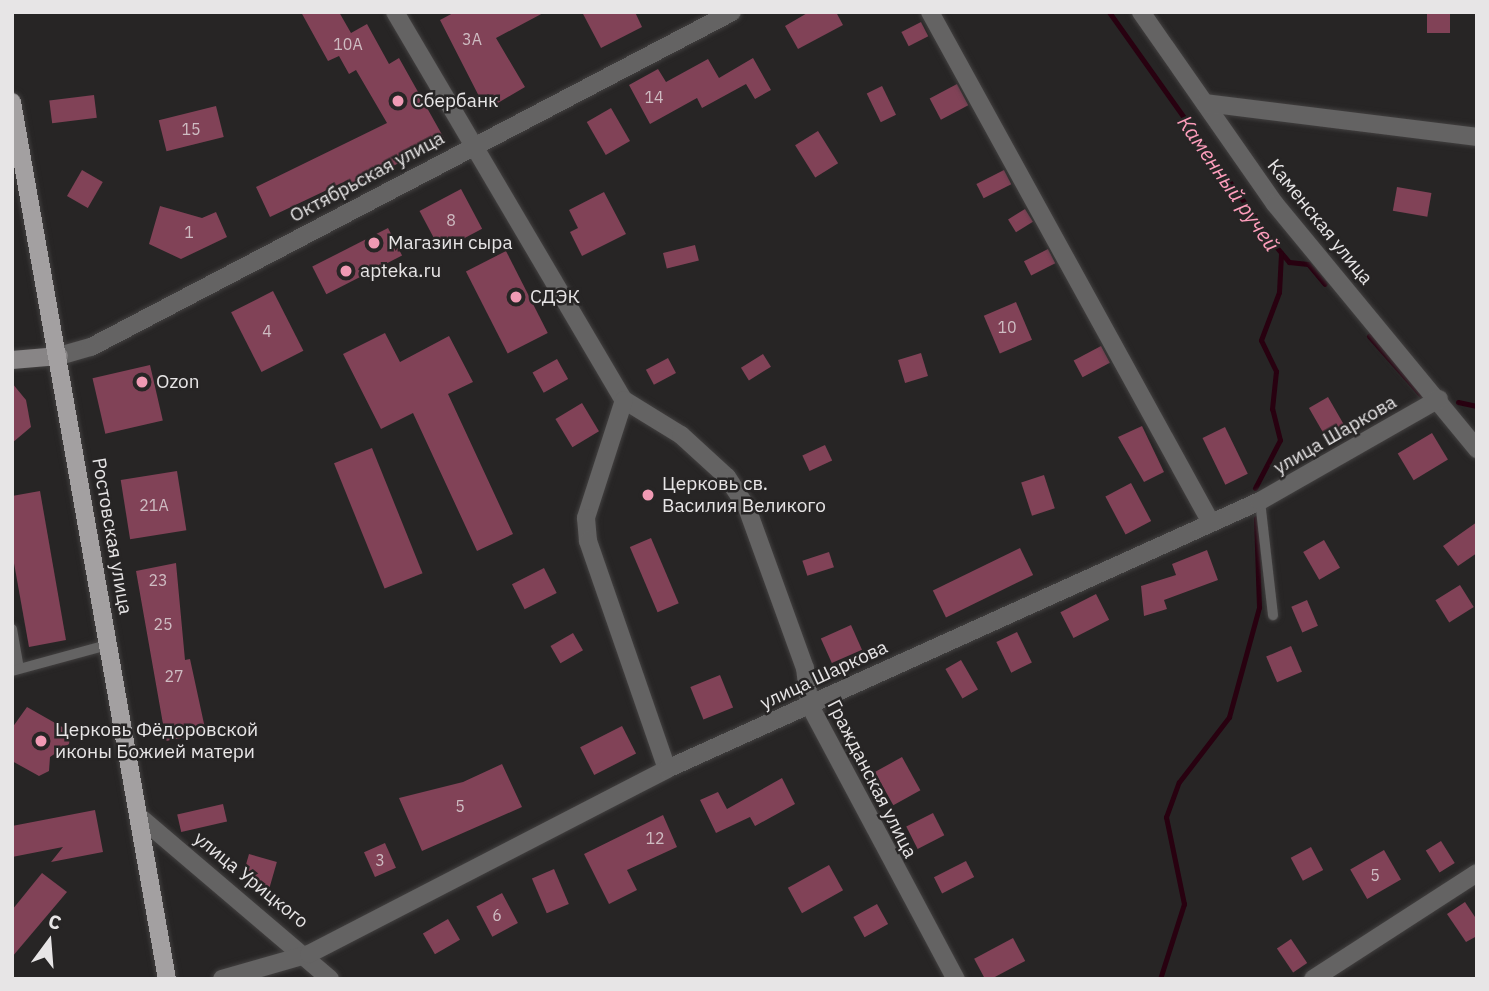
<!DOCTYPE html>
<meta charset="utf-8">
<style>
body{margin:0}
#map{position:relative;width:1489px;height:991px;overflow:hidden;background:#272525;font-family:"IBM Plex Sans",sans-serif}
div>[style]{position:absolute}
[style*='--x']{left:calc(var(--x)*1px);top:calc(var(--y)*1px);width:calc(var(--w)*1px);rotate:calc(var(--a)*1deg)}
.stream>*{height:5px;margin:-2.5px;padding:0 2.5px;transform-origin:2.5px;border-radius:2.5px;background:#280110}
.building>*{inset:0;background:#814257;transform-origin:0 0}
.roads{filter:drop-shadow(0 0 2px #424040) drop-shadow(0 0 2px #424040)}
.service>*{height:10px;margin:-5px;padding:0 5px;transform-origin:5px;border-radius:5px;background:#646363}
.minor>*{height:18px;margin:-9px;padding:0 9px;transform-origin:9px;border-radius:9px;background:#646363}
.secondary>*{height:18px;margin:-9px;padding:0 9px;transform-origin:9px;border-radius:9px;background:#888586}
.primary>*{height:18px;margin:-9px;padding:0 9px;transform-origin:9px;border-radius:9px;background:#a3a0a1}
.dots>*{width:19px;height:19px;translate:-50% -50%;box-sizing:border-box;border:4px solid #272525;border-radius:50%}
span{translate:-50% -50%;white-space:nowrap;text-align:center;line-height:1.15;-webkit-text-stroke:5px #272525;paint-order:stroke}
.number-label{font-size:16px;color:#cebcc2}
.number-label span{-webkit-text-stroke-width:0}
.poi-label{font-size:19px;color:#e7e5e6}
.left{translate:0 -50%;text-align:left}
.street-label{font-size:19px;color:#e7e5e6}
.water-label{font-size:21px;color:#fe9ebc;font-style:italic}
.frame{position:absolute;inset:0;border:14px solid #e7e5e6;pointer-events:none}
.north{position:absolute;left:14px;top:907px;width:70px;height:70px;-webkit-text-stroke:5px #272525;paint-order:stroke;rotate:16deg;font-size:19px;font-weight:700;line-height:28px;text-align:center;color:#e7e5e6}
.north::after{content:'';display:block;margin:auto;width:24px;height:32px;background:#e7e5e6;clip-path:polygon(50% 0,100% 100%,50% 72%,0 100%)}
</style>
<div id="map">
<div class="stream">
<div style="--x:1109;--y:12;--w:283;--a:54.6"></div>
<div style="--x:1273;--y:243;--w:25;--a:50"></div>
<div style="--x:1289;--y:262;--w:19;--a:6"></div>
<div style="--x:1308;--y:264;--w:26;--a:50"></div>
<div style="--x:1369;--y:336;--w:79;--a:48.6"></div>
<div style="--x:1458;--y:402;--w:19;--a:12"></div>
<div style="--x:1255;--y:488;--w:54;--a:-62.5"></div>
<div style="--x:1280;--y:440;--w:32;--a:-104"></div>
<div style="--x:1272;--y:409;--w:38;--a:-84"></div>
<div style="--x:1276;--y:371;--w:34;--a:-116"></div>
<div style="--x:1261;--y:340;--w:51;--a:-69.4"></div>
<div style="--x:1279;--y:292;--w:39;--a:-87"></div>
<div style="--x:1160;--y:979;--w:79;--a:-72.3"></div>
<div style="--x:1184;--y:904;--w:89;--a:-101.7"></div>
<div style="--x:1166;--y:817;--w:37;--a:-70"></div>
<div style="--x:1179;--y:782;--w:82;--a:-52.4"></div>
<div style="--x:1229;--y:717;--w:114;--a:-74.7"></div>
<div style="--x:1259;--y:607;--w:89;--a:-91.9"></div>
</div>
<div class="building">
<div style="clip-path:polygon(301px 12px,339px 12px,351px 33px,367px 24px,389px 64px,399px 58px,445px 140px,351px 187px,348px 180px,270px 217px,256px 187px,387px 123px,356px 70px,349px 74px,339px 56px,328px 61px)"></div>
<div style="clip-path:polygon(455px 12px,545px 12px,496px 38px,525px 87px,486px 110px,440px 20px)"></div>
<div style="clip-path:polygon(582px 12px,635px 12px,642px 27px,601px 48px)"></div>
<div style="clip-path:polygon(809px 12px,836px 12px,843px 25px,798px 49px,785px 26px)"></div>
<div style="left:1427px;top:12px;width:23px;height:21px"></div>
<div style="left:921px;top:22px;width:16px;height:22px;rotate:63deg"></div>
<div style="clip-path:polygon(753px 58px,771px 90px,755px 99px,746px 84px,702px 108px,697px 98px,650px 124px,629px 85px,658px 69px,666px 82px,708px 59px,719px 78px)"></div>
<div style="left:957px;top:84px;width:24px;height:31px;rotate:62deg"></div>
<div style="left:882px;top:86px;width:32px;height:17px;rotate:64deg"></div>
<div style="left:94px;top:95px;width:23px;height:45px;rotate:83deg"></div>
<div style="left:216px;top:106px;width:32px;height:59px;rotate:76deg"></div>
<div style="left:611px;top:108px;width:38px;height:28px;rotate:60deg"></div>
<div style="left:818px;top:131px;width:38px;height:27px;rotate:58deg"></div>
<div style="left:82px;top:170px;width:24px;height:30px;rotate:30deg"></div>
<div style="left:1004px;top:170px;width:16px;height:31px;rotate:63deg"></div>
<div style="left:1397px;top:187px;width:35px;height:24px;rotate:10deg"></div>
<div style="left:461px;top:189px;width:45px;height:47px;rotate:62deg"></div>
<div style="clip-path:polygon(604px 192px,626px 234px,582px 256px,570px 232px,578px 228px,569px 210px)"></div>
<div style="clip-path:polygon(160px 206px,202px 218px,216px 212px,227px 237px,181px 259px,149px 244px)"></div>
<div style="left:1025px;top:209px;width:15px;height:20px;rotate:58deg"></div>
<div style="left:388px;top:228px;width:31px;height:85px;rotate:63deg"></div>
<div style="left:695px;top:245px;width:16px;height:33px;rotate:76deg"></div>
<div style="left:1048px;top:249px;width:16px;height:27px;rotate:63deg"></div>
<div style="left:506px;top:251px;width:92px;height:45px;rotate:63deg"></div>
<div style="left:273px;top:291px;width:67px;height:47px;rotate:63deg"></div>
<div style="left:1016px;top:302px;width:41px;height:35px;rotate:67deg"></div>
<div style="clip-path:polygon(385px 333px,400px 362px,449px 336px,473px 382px,448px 394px,513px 534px,477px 551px,413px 413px,381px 429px,343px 354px)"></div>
<div style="left:1101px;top:346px;width:19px;height:31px;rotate:62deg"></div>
<div style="left:921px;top:353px;width:24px;height:24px;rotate:73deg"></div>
<div style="left:763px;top:354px;width:15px;height:26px;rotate:58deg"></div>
<div style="left:668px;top:358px;width:17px;height:25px;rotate:62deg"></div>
<div style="left:557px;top:359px;width:23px;height:28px;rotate:61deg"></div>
<div style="left:150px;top:365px;width:57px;height:59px;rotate:77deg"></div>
<div style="clip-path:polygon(12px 383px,26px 400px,31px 427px,12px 443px)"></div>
<div style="left:1328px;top:397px;width:36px;height:22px;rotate:60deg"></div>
<div style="left:582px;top:403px;width:33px;height:31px;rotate:59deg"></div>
<div style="clip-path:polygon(1142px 426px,1164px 472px,1144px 482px,1118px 437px)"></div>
<div style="left:1225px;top:427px;width:52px;height:25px;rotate:64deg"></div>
<div style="left:1432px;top:433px;width:31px;height:40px;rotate:59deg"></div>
<div style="left:825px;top:445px;width:17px;height:25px;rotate:65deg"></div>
<div style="left:372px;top:448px;width:135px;height:41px;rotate:68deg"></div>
<div style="left:177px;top:471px;width:60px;height:57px;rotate:81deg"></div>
<div style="left:1044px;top:475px;width:35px;height:24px;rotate:72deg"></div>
<div style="left:1131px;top:483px;width:43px;height:29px;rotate:62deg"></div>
<div style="clip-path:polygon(40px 491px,66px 640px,29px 647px,12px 552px,12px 496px)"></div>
<div style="clip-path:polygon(1477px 522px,1477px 553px,1458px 566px,1443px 546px)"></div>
<div style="left:651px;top:538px;width:71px;height:23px;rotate:67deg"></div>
<div style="left:1324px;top:540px;width:32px;height:24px;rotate:60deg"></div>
<div style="left:1020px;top:548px;width:30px;height:97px;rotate:64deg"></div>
<div style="clip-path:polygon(1207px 550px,1218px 580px,1164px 600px,1167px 609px,1144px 616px,1141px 586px,1176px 575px,1172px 564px)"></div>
<div style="left:829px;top:552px;width:16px;height:28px;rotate:72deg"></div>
<div style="clip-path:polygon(176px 563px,185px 660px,190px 659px,206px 733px,166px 741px,136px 571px)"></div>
<div style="left:544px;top:568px;width:28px;height:36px;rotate:63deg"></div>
<div style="left:1460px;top:585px;width:26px;height:29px;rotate:58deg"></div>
<div style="left:1096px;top:594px;width:29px;height:40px;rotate:63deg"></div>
<div style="left:1307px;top:600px;width:28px;height:17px;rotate:67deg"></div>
<div style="left:851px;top:625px;width:27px;height:33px;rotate:66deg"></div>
<div style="left:1017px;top:632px;width:34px;height:23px;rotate:64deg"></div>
<div style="left:573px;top:633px;width:20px;height:26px;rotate:60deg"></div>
<div style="left:1291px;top:646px;width:28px;height:27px;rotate:67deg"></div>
<div style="left:961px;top:660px;width:34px;height:18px;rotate:60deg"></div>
<div style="left:720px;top:675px;width:35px;height:32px;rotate:68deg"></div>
<div style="clip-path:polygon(27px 707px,71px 732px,69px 744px,50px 757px,49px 771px,39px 776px,12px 761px,12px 728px)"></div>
<div style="left:622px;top:726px;width:31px;height:47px;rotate:63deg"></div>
<div style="left:902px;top:757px;width:38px;height:31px;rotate:61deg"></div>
<div style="clip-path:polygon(502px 764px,522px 807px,422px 851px,399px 798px,463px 782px)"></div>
<div style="clip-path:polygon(782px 778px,795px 804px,755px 826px,750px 817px,716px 833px,700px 800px,718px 792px,727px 809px)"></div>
<div style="left:223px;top:804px;width:18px;height:47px;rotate:77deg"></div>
<div style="clip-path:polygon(95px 810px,103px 852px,51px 862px,63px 847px,12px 857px,12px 826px)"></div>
<div style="left:933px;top:813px;width:25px;height:30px;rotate:63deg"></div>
<div style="clip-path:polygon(663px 815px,677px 847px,627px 870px,637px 890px,609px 904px,584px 854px)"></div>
<div style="left:1441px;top:841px;width:26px;height:18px;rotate:58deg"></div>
<div style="left:385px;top:843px;width:27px;height:23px;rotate:66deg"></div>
<div style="left:1311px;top:847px;width:26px;height:23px;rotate:62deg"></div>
<div style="left:1384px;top:850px;width:34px;height:39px;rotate:60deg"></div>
<div style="left:249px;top:854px;width:29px;height:26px;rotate:16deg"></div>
<div style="left:966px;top:861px;width:18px;height:36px;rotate:63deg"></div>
<div style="left:829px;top:865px;width:29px;height:47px;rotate:61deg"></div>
<div style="left:554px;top:869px;width:38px;height:24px;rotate:67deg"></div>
<div style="clip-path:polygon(42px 873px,67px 892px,12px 957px,12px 910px)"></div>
<div style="left:502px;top:893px;width:34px;height:29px;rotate:62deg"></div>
<div style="clip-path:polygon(1465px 902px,1477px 920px,1477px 936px,1466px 942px,1447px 914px)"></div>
<div style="left:877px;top:904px;width:23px;height:27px;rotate:61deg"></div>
<div style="left:448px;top:919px;width:24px;height:29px;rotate:60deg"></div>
<div style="left:1013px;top:938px;width:26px;height:44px;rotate:62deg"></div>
<div style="left:1291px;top:939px;width:29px;height:17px;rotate:56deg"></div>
</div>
<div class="roads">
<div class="service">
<div style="--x:1260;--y:501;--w:115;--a:83.5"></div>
<div style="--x:12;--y:629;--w:40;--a:80"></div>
<div style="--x:12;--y:671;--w:103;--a:-15.3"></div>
</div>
<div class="minor">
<div style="--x:395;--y:12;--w:451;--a:59.5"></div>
<div style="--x:624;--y:400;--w:67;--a:31.6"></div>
<div style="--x:681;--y:435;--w:62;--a:42.4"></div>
<div style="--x:727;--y:477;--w:37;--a:57"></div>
<div style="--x:747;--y:508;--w:170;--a:70.1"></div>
<div style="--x:805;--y:668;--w:38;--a:83"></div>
<div style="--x:810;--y:706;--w:310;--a:61.9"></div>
<div style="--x:930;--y:12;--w:579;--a:61.18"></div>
<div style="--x:1141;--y:12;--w:234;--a:55.1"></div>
<div style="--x:1275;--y:204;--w:318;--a:50.5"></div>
<div style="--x:1205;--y:103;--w:274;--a:7.1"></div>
<div style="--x:59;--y:356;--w:33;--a:-16"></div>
<div style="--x:91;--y:347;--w:723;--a:-27.59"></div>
<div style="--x:624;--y:400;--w:124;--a:107.9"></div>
<div style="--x:586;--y:518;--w:23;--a:85"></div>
<div style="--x:588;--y:541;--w:241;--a:70.9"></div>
<div style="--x:141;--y:818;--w:248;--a:40.4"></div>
<div style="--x:222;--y:979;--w:91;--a:-16"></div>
<div style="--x:309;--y:954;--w:403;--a:-27.3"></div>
<div style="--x:667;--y:769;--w:651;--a:-24.32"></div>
<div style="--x:1260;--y:501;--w:206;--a:-29.7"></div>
<div style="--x:1313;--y:979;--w:195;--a:-32.9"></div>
</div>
<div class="secondary">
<div style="--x:12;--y:360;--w:47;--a:-4.9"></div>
</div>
<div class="primary">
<div style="--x:12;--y:102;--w:891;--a:79.98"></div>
</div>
</div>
<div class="dots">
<div style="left:398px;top:101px;background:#f09ab4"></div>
<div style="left:374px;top:243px;background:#f09ab4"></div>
<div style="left:346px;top:271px;background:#f09ab4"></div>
<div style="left:516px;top:297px;background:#f09ab4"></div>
<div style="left:142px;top:382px;background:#f09ab4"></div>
<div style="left:648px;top:495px;background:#f09ab4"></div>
<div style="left:41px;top:741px;background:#f09ab4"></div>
</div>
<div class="number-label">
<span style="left:472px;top:39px">3А</span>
<span style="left:348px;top:44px">10А</span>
<span style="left:654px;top:97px">14</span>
<span style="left:191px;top:129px">15</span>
<span style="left:451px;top:220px">8</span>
<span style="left:189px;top:232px">1</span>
<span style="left:1007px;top:327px">10</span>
<span style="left:267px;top:331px">4</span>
<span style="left:154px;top:505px">21А</span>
<span style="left:158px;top:580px">23</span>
<span style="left:163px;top:624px">25</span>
<span style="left:174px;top:676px">27</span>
<span style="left:460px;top:806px">5</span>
<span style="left:655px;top:838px">12</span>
<span style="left:380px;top:860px">3</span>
<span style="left:1375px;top:875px">5</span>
<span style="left:497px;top:915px">6</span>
</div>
<div class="poi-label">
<span class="left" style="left:412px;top:101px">Сбербанк</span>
<span class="left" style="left:388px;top:243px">Магазин сыра</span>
<span class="left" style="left:360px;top:271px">apteka.ru</span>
<span class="left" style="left:530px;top:297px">СДЭК</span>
<span class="left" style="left:156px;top:382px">Ozon</span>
<span class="left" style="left:662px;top:495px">Церковь св.<br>Василия Великого</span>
<span class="left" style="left:55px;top:741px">Церковь Фёдоровской<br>иконы Божией матери</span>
</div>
<div class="street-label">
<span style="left:367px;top:177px;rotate:-28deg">Октябрьская улица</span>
<span style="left:1320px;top:222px;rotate:51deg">Каменская улица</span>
<span style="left:1335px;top:435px;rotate:-30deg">улица Шаркова</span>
<span style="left:112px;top:536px;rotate:80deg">Ростовская улица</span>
<span style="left:824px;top:675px;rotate:-25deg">улица Шаркова</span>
<span style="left:872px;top:779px;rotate:63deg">Гражданская улица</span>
<span style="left:251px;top:880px;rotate:39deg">улица Урицкого</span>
</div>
<div class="water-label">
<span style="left:1229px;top:183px;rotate:55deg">Каменный ручей</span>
</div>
<div class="frame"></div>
<div class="north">С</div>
</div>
